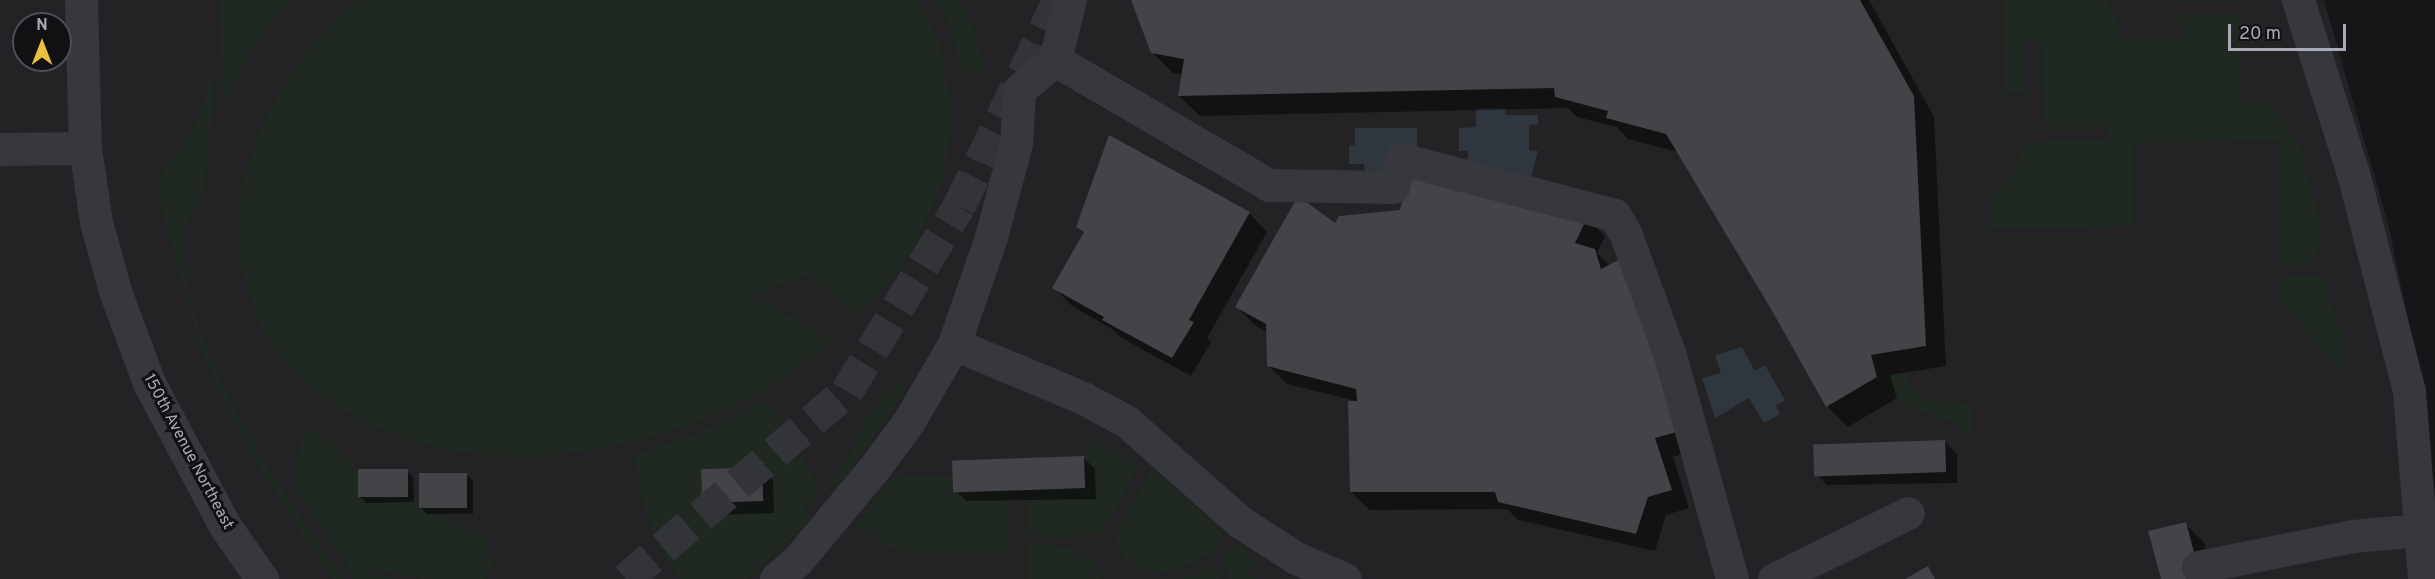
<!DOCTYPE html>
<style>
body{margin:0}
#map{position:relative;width:2435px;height:579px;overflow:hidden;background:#161618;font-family:Overpass,sans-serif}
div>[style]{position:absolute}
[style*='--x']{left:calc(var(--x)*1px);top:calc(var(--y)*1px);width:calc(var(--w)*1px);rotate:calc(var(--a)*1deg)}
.built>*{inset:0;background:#232225}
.green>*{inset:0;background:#202822}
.water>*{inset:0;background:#2f363d}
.shadow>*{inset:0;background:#0007}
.building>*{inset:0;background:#434348;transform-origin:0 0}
.minor-tunnel>*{height:33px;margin-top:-16.5px;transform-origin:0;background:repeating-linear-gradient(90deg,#333438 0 33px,transparent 0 49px)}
.minor>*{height:33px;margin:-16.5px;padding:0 16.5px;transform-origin:16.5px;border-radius:16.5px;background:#37383d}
span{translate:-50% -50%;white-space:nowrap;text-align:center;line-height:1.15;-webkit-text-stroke:6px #111113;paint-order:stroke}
.street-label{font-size:16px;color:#a9acb7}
.north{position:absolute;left:12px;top:12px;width:60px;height:60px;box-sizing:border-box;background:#111113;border:2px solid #4e4f55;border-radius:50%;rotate:0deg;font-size:16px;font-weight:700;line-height:24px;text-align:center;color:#a9acb7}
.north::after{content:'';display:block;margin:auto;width:21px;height:27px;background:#eac03d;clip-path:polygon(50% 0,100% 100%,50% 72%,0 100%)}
.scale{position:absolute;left:2228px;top:24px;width:118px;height:27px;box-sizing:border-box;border:3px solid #a9acb7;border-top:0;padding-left:8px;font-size:18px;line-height:21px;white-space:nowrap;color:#a9acb7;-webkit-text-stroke:4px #111113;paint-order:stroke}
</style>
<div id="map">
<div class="built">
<div style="clip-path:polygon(evenodd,0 0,2324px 0,2388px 223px,2408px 320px,2435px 491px,2435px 579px,0 579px,0 0,24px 24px,60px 24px,60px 60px,24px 60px,24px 24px)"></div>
</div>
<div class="green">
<div style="clip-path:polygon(219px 0,293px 0,279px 11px,251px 52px,223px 105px)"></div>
<div style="clip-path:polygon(358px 0,917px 0,939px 42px,951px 103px,951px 130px,945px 171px,935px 201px,905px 263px,860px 315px,806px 275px,753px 295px,832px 341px,777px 383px,739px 404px,695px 423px,650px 438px,590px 451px,540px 456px,473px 454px,425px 445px,392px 434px,362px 421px,330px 402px,309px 386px,288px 365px,268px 338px,256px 317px,240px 262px,238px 235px,242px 182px,262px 124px,296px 65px,329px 27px)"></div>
<div style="clip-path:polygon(935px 0,960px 0,973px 25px,985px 70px,964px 75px,945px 15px)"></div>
<div style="clip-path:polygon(2003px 0,2106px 0,2120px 27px,2119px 39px,2185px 38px,2175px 14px,2240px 14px,2240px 102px,2268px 103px,2298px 141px,2323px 232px,2312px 264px,2281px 264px,2279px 141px,2133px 143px,2134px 226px,1992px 229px,1992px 197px,2015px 175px,2022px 145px,2043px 141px,2108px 140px,2108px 126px,2043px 127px,2042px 40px,2025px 40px,2026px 93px,2005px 92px)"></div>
<div style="clip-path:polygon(212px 66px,213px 103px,205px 183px,202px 197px,184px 230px,182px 246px,186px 279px,199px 329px,223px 386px,264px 461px,344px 579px,332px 579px,311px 550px,252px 456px,222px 398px,202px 353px,164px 219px,157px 181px,190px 135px,203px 105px)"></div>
<div style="clip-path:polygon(2281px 277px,2327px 277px,2330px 304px,2347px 343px,2346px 376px,2281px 304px)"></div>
<div style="clip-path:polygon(1907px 371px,1909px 385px,1920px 396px,1932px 400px,1971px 403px,1972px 433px,1963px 433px,1955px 423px,1897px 402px,1877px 377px)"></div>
<div style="clip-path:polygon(899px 380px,907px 385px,887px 418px,838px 488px,831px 481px,851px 452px,868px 412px)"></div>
<div style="clip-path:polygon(evenodd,759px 404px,770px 407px,786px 428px,817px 484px,814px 487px,818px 492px,803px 510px,812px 517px,748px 579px,680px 579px,658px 545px,645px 510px,634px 460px,636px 454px,689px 437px,759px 404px,762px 467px,763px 501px,701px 503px,701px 469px,762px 467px)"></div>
<div style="clip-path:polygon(302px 430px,323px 435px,358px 470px,359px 497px,419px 497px,442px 516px,487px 538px,493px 567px,485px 579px,422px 579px,359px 568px,394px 579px,352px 579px,348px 566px,293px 486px)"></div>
<div style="clip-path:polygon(1092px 440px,1139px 465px,1102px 534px,1075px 534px,1075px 540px,1027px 533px,1027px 488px,1085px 488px,1084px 456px)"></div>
<div style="clip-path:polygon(1152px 467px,1224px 534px,1211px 553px,1171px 572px,1159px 572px,1134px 566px,1125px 559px,1118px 546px,1116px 534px)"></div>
<div style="clip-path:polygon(953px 476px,953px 490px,1010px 489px,1011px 551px,912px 553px,891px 548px,856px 524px,893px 477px)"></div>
<div style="clip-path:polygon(1027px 541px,1075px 549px,1075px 558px,1094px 558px,1094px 571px,1104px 572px,1100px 579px,1028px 579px)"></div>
<div style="clip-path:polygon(1234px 541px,1251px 552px,1247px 558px,1256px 564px,1249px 574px,1257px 579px,1229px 579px,1223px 556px)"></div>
<div style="clip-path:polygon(1209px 568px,1215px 570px,1220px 579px,1180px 579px)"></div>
</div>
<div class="water">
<div style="clip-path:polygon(1476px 108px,1505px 108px,1506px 115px,1538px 115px,1538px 124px,1529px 125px,1529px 150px,1538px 151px,1531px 177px,1468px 171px,1468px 151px,1459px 151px,1459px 128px,1476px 127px)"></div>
<div style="clip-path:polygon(1355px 128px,1417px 128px,1417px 153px,1389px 172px,1365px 172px,1364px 164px,1349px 164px,1349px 145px,1355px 145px)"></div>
<div style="clip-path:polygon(1742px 347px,1755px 371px,1765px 365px,1785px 400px,1776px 406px,1780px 414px,1764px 423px,1749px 398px,1715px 418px,1702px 378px,1721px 373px,1715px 355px)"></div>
</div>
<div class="shadow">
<div style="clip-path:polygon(1133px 0,1869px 0,1934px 117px,1946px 366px,1890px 375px,1897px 398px,1848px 427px,1827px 406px,1776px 313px,1678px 152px,1628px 139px,1617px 127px,1577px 117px,1568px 108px,1200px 116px,1179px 96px,1183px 75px,1173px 73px,1152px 52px)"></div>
<div style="clip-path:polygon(1249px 213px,1267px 232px,1207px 338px,1211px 342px,1191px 376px,1122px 338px,1112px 329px,1072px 306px,1054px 287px,1085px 234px,1078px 227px)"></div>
<div style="clip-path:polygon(1587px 218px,1605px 236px,1597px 253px,1610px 266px,1697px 449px,1673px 457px,1689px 508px,1666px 515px,1655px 551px,1518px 520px,1507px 509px,1370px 510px,1351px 492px,1356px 401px,1287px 384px,1269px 366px,1267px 332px,1255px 325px,1237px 307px,1335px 225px)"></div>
<div style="clip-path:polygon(1945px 442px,1957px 454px,1957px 483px,1827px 485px,1815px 473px)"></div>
<div style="clip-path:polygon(1083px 457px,1095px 469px,1096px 499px,966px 501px,954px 489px)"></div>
<div style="clip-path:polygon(762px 469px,773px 481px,774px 513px,715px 515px,703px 503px)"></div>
<div style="clip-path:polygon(407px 471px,413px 477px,414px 502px,366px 503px,360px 497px)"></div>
<div style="clip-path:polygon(467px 475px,473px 481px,473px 514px,427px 514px,421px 508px)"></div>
<div style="clip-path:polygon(2185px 524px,2204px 542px,2214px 579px,2162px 579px)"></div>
</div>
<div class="building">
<div style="clip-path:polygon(1131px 0,1860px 0,1914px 96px,1926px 346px,1871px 355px,1877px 377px,1826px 407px,1774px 314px,1666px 134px,1606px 118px,1608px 111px,1555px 97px,1554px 88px,1178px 96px,1184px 59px,1151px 53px)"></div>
<div style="clip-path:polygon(1109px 135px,1250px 212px,1189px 320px,1194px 322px,1172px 358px,1102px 320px,1104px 317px,1052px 288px,1084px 232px,1076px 227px)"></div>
<div style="clip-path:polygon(1410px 170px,1588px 216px,1575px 243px,1595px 249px,1601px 269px,1630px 254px,1680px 431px,1655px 438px,1672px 490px,1648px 497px,1636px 534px,1498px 502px,1495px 492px,1350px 492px,1348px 401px,1357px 401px,1356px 389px,1267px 366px,1266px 324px,1235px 307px,1298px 196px,1335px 223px,1339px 216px,1400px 210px)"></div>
<div style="left:1945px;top:440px;width:32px;height:132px;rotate:88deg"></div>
<div style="left:1084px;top:456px;width:32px;height:132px;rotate:88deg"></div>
<div style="left:762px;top:467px;width:34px;height:61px;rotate:88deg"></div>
<div style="left:408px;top:469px;width:28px;height:50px;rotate:90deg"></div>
<div style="left:467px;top:473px;width:35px;height:48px;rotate:90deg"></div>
<div style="clip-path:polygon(2186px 522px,2201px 579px,2161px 579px,2148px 531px)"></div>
<div style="clip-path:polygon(1928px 566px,1935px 579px,1905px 579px)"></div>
</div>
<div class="minor-tunnel">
<div style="--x:626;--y:579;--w:290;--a:-40.4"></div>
<div style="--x:847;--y:391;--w:216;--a:-58.8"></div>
<div style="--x:959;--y:206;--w:229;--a:-64.1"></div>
</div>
<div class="minor">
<div style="--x:81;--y:0;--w:148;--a:88.5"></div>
<div style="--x:85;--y:148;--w:75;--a:81.5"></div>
<div style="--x:96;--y:222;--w:72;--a:74.6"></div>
<div style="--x:115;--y:291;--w:98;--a:69.7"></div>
<div style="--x:149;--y:383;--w:162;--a:62"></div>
<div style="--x:225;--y:526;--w:65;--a:55.1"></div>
<div style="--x:2298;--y:0;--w:182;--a:72.4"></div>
<div style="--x:2353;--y:173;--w:225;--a:75.6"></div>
<div style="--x:2409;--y:391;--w:189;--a:85.4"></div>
<div style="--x:1055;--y:60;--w:248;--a:30.3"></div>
<div style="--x:1269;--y:185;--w:124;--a:0.9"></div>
<div style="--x:1393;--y:187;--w:29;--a:-74"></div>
<div style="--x:1401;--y:159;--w:221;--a:14.7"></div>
<div style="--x:1615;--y:215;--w:23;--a:61"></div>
<div style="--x:1626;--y:235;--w:128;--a:69.9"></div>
<div style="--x:1670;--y:355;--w:232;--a:74.5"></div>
<div style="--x:0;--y:149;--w:85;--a:-0.7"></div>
<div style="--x:954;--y:344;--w:140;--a:22.7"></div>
<div style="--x:1083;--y:398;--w:49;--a:28.1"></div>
<div style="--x:1126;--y:421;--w:152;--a:41.5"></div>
<div style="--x:1240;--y:522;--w:67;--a:32.7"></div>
<div style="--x:1296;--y:558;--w:53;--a:23.2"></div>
<div style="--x:2198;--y:567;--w:158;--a:-11.3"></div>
<div style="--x:2353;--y:536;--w:67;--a:-5.1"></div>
<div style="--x:776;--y:579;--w:28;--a:-41"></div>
<div style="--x:797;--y:561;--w:124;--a:-50.3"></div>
<div style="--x:876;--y:466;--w:56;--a:-53.7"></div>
<div style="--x:909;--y:421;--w:89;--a:-59.7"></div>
<div style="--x:954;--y:344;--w:113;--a:-70.9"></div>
<div style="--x:991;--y:237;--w:96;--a:-75"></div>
<div style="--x:1016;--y:144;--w:54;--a:-86.8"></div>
<div style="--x:1019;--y:90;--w:47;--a:-39.8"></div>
<div style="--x:1055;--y:60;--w:62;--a:-76"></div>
<div style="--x:1774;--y:579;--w:149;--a:-26.2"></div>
</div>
<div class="street-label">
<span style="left:188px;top:452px;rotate:62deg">150th Avenue Northeast</span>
</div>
<div class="north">N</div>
<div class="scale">20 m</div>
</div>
